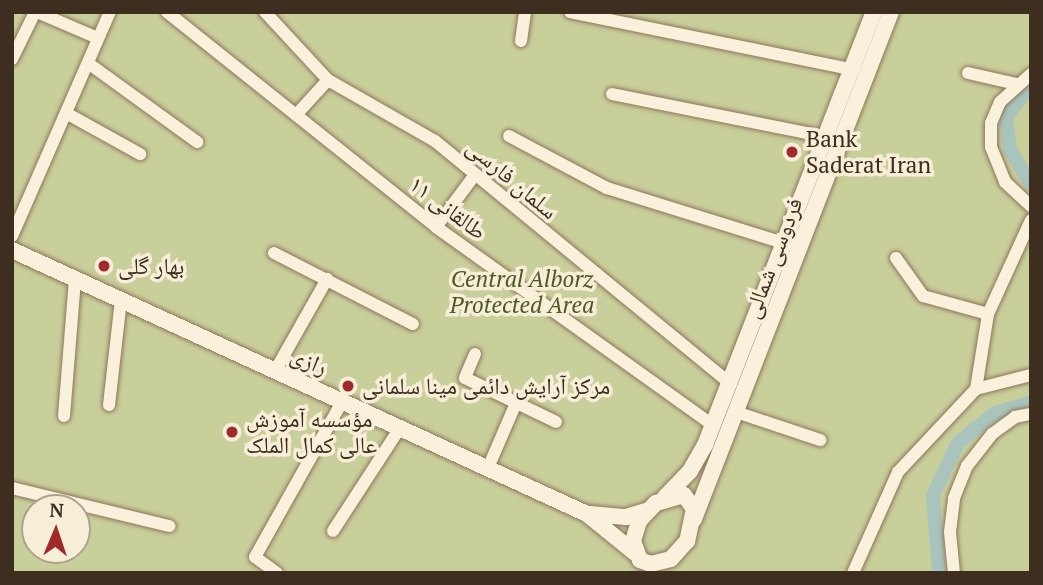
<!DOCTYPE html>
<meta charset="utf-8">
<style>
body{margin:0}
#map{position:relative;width:1043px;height:585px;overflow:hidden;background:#f0e4c8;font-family:"PT Serif","Noto Naskh Arabic",serif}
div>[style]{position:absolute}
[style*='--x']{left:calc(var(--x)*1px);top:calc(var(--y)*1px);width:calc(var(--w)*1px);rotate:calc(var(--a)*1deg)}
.green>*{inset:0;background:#c9cf9b}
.canal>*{height:14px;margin:-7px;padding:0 7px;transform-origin:7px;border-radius:7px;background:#a9c4bc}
.roads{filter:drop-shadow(0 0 2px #8d765c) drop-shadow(0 0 2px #8d765c)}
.minor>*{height:12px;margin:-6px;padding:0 6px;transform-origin:6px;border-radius:6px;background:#faf1dc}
.tertiary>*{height:16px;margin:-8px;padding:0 8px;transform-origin:8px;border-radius:8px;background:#faf1dc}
.dots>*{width:19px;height:19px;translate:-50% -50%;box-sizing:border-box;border:4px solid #f7eed8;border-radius:50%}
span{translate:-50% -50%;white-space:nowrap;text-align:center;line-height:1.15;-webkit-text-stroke:7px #f7eed8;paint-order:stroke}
.poi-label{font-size:23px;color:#3d2e20}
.left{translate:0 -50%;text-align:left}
.street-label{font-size:23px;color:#3d2e20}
.park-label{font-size:23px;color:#4d5a26;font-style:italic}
.frame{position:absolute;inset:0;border:14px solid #3d2e20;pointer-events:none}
.north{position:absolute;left:21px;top:494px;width:70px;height:70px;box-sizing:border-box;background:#f7eed8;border:2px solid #ada18e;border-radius:50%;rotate:2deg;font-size:19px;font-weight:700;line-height:28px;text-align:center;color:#3d2e20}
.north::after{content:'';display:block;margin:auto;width:24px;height:32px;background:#9e2a2b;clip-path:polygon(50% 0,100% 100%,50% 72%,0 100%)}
</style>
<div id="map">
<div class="green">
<div style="clip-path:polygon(evenodd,12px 12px,1031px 12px,1031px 573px,12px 573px,12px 12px,35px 508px,77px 508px,77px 550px,35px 550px,35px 508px)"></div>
</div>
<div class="canal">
<div style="--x:1031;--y:85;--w:41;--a:128"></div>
<div style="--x:1006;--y:117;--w:33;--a:83"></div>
<div style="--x:1010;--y:150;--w:40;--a:58"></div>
<div style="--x:939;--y:573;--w:78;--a:-94.4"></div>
<div style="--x:933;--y:495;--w:58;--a:-64.3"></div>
<div style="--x:958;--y:443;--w:48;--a:-39"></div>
<div style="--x:995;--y:413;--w:37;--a:-16"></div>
</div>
<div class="roads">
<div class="minor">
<div style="--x:37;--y:12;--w:66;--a:23.1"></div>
<div style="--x:167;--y:12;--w:344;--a:38.6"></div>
<div style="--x:436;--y:227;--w:340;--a:35.6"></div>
<div style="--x:265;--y:12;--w:93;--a:47.2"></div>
<div style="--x:328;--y:80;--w:123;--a:29.7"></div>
<div style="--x:435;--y:141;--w:383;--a:39.4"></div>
<div style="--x:570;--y:12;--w:290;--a:11.5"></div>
<div style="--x:521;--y:41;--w:29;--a:-82"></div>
<div style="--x:12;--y:59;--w:52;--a:-63.9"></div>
<div style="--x:88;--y:63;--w:135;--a:35.9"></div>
<div style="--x:968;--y:73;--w:49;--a:12.9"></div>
<div style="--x:1031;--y:74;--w:42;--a:137.9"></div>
<div style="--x:1000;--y:102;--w:23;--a:113"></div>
<div style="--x:991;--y:123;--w:24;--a:90"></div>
<div style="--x:991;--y:147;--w:38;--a:68"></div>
<div style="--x:1005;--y:182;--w:35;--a:43"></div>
<div style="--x:612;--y:94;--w:220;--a:11.3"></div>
<div style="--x:66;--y:113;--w:85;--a:29"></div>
<div style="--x:296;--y:115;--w:47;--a:-47.6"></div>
<div style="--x:509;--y:136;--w:111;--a:28"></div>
<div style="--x:607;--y:188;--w:189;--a:17.3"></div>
<div style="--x:436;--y:227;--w:64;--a:-53.3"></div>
<div style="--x:12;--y:236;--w:244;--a:-66.4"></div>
<div style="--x:274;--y:253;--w:156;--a:27.1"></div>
<div style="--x:896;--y:258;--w:47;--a:54.6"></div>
<div style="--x:923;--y:296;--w:67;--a:15.5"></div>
<div style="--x:475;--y:354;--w:26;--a:113"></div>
<div style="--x:465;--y:378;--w:101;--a:25.8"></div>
<div style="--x:275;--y:371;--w:106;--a:-60.5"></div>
<div style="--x:976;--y:389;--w:76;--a:-80.9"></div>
<div style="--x:988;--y:314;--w:103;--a:-65.4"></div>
<div style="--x:109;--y:405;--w:106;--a:-83.5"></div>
<div style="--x:736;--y:412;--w:89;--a:18.4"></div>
<div style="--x:64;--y:416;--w:137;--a:-85.4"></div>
<div style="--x:488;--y:468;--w:71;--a:-66.7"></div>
<div style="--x:12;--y:488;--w:162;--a:13.6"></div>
<div style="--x:333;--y:531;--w:123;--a:-57"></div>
<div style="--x:277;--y:573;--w:27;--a:-144"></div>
<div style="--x:255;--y:557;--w:180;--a:-60.7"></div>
<div style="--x:853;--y:573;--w:111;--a:-66"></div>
<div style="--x:898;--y:472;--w:114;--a:-46.8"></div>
<div style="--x:976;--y:389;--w:57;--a:-14.3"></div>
<div style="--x:954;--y:573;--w:41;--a:-95.6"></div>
<div style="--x:950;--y:532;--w:34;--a:-83"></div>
<div style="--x:954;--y:498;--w:35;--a:-68"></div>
<div style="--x:967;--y:466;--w:41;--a:-52"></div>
<div style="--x:992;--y:434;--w:29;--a:-36"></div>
<div style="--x:1015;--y:417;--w:16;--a:-11"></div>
</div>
<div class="tertiary">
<div style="--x:12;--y:250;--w:633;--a:24.66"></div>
<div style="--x:587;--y:514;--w:62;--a:39.1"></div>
<div style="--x:684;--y:495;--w:17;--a:54"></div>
<div style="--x:694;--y:509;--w:33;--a:102"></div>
<div style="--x:687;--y:541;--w:24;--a:132"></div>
<div style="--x:671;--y:559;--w:21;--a:166"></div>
<div style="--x:651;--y:564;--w:12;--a:-160"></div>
<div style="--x:640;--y:560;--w:20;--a:-110"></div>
<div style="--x:633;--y:541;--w:21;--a:-73"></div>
<div style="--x:639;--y:521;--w:25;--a:-47"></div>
<div style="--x:656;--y:503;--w:29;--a:-16"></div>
<div style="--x:665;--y:497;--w:36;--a:-46"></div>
<div style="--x:690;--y:471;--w:30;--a:-60"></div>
<div style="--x:705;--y:445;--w:465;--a:-68.7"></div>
<div style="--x:590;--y:514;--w:36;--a:5"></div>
<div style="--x:626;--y:517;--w:21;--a:-17"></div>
<div style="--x:694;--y:519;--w:544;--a:-68.77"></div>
</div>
</div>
<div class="dots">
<div style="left:792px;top:152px;background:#9e2a2b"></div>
<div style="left:104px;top:266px;background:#9e2a2b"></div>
<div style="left:348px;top:386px;background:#9e2a2b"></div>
<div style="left:232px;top:432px;background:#9e2a2b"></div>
</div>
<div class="poi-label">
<span class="left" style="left:806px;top:152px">Bank<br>Saderat Iran</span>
<span class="left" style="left:118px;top:266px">بهار گلی</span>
<span class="left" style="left:362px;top:386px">مرکز آرایش دائمی مینا سلمانی</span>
<span class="left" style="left:246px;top:432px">مؤسسه آموزش<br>عالی کمال الملک</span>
</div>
<div class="street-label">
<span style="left:512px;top:179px;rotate:40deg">سلمان فارسی</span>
<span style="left:448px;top:208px;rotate:37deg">طالقانی ۱۱</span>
<span style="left:773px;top:258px;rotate:-69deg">فردوسی شمالی</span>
<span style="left:309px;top:361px;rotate:23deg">رازی</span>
</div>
<div class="park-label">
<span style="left:522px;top:292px">Central Alborz<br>Protected Area</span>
</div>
<div class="frame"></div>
<div class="north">N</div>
</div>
